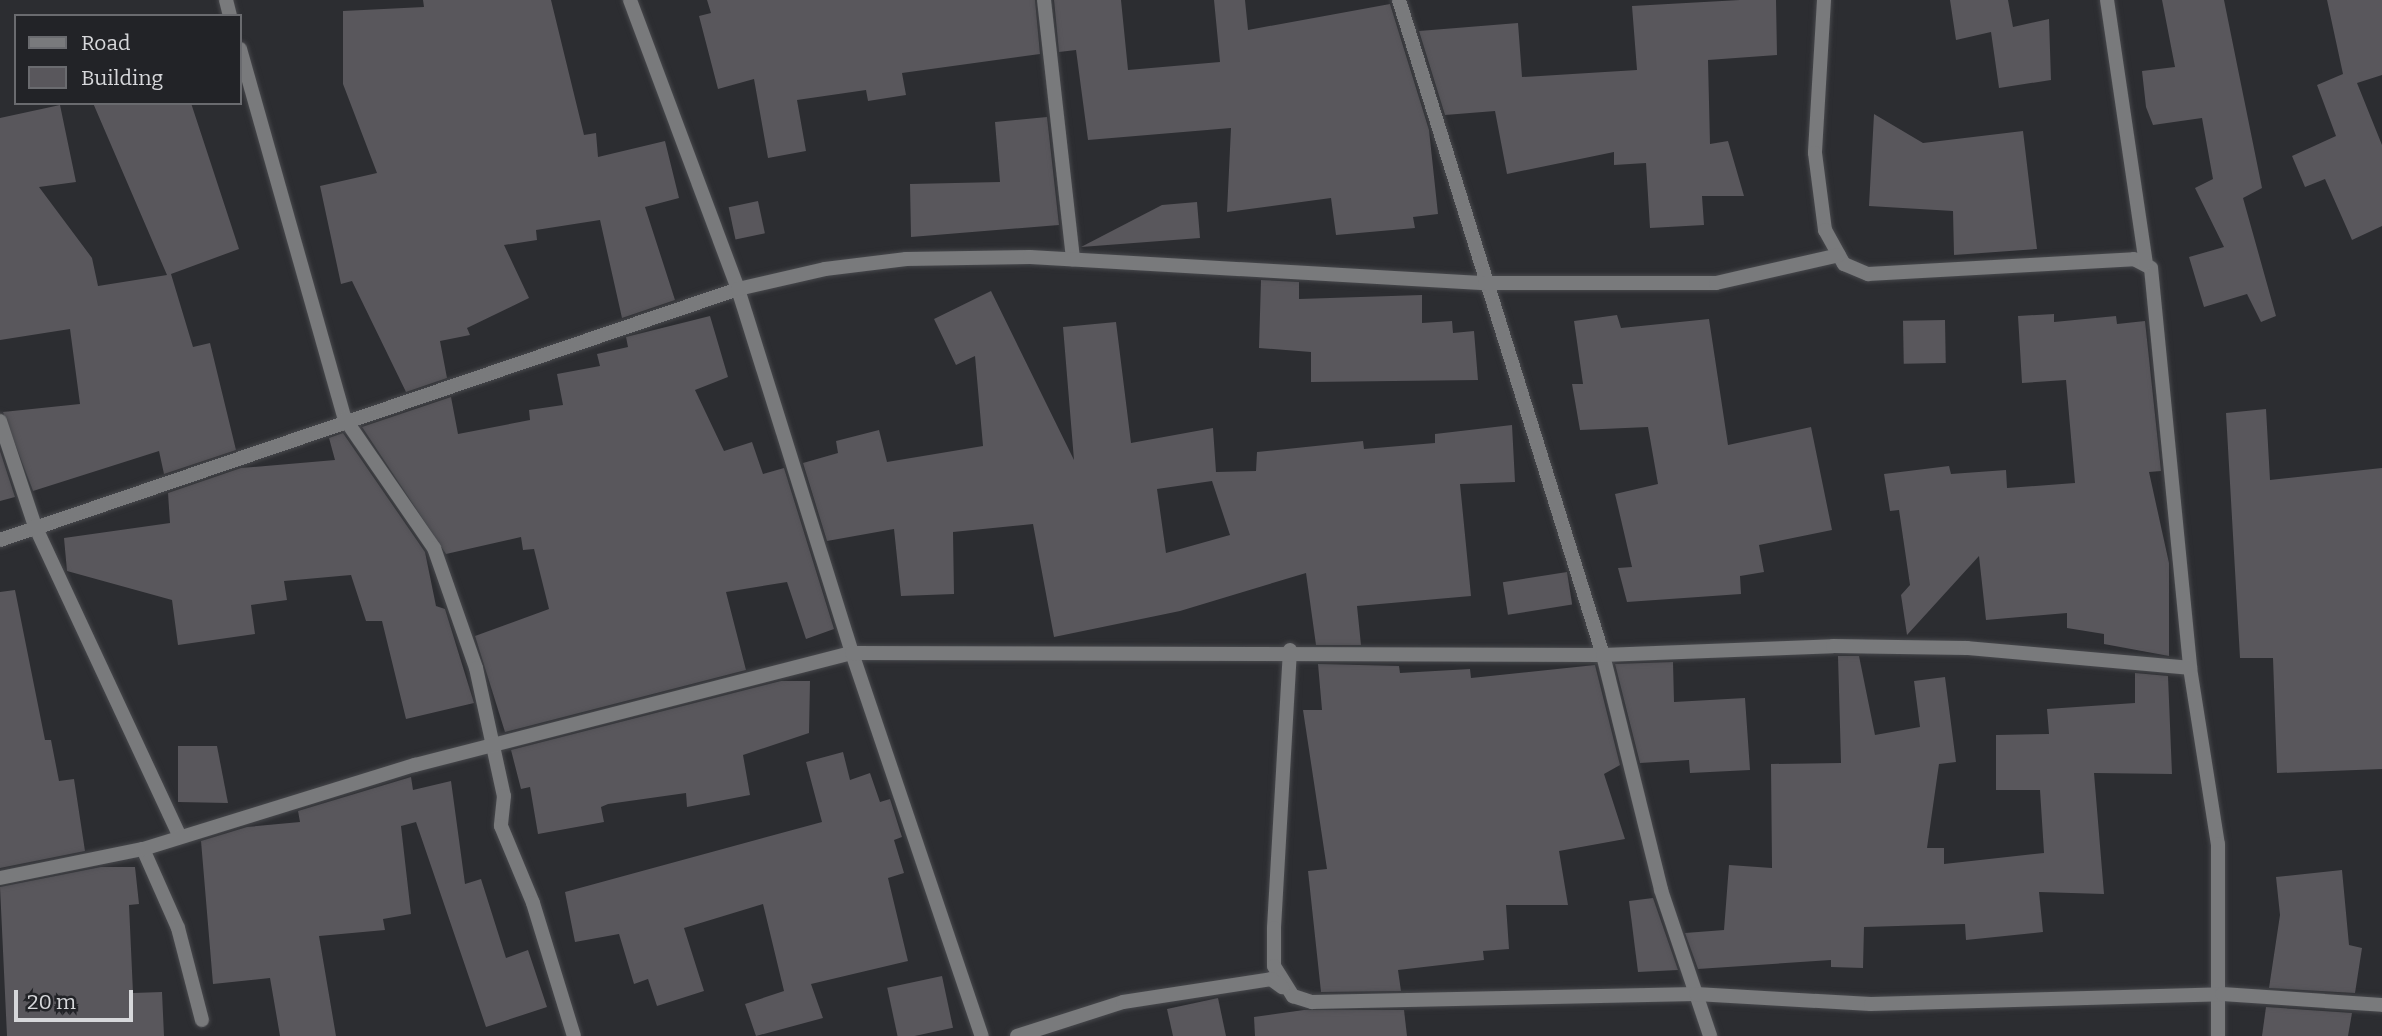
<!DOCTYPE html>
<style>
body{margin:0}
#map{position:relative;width:2382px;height:1036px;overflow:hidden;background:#2c2d31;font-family:Bitter,serif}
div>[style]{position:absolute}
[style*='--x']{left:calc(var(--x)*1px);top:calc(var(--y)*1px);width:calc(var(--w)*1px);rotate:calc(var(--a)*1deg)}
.building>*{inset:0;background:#59575c;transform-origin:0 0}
.roads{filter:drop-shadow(0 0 2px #47484c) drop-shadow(0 0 2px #47484c)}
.minor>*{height:14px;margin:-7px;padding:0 7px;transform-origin:7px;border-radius:7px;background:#797a7c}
span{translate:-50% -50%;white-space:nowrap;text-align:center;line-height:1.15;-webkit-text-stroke:5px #222327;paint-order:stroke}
.legend{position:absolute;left:14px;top:14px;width:228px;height:91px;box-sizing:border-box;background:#222327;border:2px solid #6a6b6f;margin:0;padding:9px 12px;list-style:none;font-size:21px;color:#d7d8db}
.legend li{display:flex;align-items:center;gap:14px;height:35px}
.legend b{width:35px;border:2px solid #6a6b6f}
.scale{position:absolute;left:14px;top:990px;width:119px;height:32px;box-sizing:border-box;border:4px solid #d7d8db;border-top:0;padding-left:9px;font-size:21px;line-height:24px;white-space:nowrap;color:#d7d8db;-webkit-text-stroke:5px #222327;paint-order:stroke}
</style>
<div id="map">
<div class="building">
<div style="clip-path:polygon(423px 0,551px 0,584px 135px,596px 133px,598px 157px,665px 141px,679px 198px,645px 207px,675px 300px,622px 318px,600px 220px,536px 230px,537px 240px,504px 245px,529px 298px,467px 328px,470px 335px,440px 341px,447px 378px,406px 392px,352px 281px,341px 284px,320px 186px,377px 173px,343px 84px,343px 11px,424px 7px)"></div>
<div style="clip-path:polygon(707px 0,1035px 0,1040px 54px,902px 73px,906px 95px,868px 101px,866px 90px,797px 100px,806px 151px,768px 158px,754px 79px,718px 89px,699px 16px,711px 13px)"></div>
<div style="clip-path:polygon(1054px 0,1121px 0,1128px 70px,1220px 62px,1214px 0,1245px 0,1248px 30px,1390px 4px,1429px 130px,1438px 214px,1413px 217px,1415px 228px,1336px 235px,1331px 198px,1227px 212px,1231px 128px,1088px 140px,1076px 50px,1059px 52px)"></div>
<div style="clip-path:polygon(1740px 0,1776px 0,1777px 55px,1708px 60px,1710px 144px,1728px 141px,1744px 196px,1702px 196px,1704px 225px,1650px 228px,1646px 163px,1614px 165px,1614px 152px,1507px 174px,1495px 111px,1445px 115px,1419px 31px,1518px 23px,1522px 77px,1637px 70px,1632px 6px)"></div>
<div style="clip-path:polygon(1950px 0,2008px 0,2013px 27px,2049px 19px,2051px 80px,1999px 88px,1991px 32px,1956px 40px)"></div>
<div style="clip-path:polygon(2162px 0,2224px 0,2262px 188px,2243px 198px,2276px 316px,2261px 322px,2247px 294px,2204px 307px,2189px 257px,2224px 247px,2195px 188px,2213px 179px,2202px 118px,2153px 125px,2146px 107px,2142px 71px,2175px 67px)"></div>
<div style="clip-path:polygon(2327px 0,2382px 0,2382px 75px,2357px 83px,2382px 145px,2382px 226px,2352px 240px,2325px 179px,2305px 187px,2292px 156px,2336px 136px,2317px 85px,2343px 74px)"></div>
<div style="clip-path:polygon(93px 103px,191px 103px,239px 249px,171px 274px,193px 347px,210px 343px,236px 450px,164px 474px,159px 451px,33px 491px,3px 412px,80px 404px,70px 329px,0 340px,0 118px,60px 105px,76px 182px,39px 187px,92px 258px,98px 286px,167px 275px)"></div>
<div style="clip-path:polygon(1874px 114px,1923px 143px,2023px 131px,2037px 249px,1954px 255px,1953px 211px,1869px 206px)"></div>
<div style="clip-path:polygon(1047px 117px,1059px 225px,911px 237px,910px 184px,1000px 182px,995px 122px)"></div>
<div style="left:758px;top:201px;width:33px;height:30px;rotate:78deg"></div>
<div style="clip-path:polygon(1197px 202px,1200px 238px,1081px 247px,1162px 205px)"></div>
<div style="clip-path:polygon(1261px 280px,1299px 282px,1299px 299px,1422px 295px,1422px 323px,1452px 321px,1453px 333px,1474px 331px,1478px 380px,1311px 382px,1311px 352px,1259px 348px)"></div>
<div style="clip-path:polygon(evenodd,991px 291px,1074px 460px,1063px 327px,1116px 322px,1131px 443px,1213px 428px,1216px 472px,1256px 471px,1257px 452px,1363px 441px,1364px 449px,1435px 443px,1435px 434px,1512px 425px,1515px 482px,1460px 484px,1471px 596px,1357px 606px,1361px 645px,1316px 645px,1306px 573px,1180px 611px,1054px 637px,1033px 524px,953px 532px,954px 594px,901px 596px,894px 529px,827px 541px,803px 463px,838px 453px,836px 441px,879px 430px,887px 462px,983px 446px,975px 356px,956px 365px,934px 319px,991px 291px,1212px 481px,1230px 535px,1166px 553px,1157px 489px,1212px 481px)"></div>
<div style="clip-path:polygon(2054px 314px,2054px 322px,2116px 316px,2117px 324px,2145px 321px,2161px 471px,2149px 472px,2169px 563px,2169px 656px,2104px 644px,2104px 634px,2067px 628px,2067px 613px,1986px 620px,1979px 556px,1907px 635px,1901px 595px,1910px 585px,1899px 510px,1890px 511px,1884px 474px,1949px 466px,1951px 474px,2006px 470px,2007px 488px,2075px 483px,2066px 380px,2022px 383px,2018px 316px)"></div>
<div style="clip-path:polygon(1617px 315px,1621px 328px,1709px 319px,1728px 445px,1811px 427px,1832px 530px,1759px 545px,1764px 572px,1740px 576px,1741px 594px,1627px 602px,1618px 568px,1632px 567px,1615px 494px,1658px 484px,1648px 427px,1580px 430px,1572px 384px,1583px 384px,1574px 321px)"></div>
<div style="clip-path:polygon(710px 316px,728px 377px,695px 390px,724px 451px,752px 442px,763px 474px,784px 468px,834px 629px,806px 639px,787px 582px,726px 592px,746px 670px,505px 732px,475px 636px,549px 609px,534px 549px,523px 550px,521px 537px,446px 554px,362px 427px,451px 397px,458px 434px,530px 420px,529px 410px,563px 405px,557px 374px,600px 366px,597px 354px,628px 347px,626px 337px)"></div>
<div style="left:1945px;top:320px;width:43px;height:42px;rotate:89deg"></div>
<div style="clip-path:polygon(2266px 409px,2270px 480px,2382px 468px,2382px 769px,2277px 773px,2273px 658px,2240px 658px,2226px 413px)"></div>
<div style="clip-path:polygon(343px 433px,425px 552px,436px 606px,445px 609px,474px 703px,406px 719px,382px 621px,366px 621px,351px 575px,284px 581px,287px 600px,251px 605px,255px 634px,178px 645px,172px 600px,67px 571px,64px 538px,170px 523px,168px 493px,241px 468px,335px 460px,329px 438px)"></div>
<div style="clip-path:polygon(0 451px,15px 497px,0 501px)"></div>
<div style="left:1567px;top:572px;width:33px;height:65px;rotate:81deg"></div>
<div style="clip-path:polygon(15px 590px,45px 740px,51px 740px,59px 781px,74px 779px,85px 851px,0 868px,0 592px)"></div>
<div style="clip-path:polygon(1838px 656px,1859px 656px,1875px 735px,1920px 727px,1914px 681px,1945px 677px,1956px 762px,1939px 764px,1927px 848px,1944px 848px,1944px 864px,2044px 853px,2040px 790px,1996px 790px,1996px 735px,2049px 734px,2047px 709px,2135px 703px,2135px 673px,2168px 676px,2172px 774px,2094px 773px,2104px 894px,2039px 892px,2043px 932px,1966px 940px,1965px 924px,1864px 927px,1863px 968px,1831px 967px,1831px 960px,1698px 969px,1685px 933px,1724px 930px,1729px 865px,1772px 868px,1771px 764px,1841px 763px)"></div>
<div style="clip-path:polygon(1673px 662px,1674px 702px,1745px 698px,1750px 770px,1690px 773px,1689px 760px,1640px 763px,1615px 664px)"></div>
<div style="clip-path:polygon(1318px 664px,1399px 666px,1400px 673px,1470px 669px,1471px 678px,1595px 665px,1620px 765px,1604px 774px,1625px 839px,1559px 851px,1568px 905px,1506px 905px,1509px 949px,1483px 951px,1484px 960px,1398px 970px,1401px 991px,1321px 992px,1308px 871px,1327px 869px,1303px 710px,1322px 710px)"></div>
<div style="clip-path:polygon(781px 681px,810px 681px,809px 733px,743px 755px,750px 795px,687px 807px,686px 793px,608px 804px,601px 807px,604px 822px,538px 834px,530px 787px,521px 789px,511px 750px)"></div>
<div style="clip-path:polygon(178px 746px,217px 746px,228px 803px,178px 802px)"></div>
<div style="clip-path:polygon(843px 752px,850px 780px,870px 773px,880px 802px,890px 799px,902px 837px,894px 840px,904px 873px,888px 878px,908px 961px,811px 984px,823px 1018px,756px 1036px,745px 1004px,784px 991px,763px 904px,684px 928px,704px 991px,657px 1006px,648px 979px,634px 984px,619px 934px,575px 942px,565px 892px,822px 822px,806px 762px)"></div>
<div style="clip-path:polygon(411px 777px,413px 790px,451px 781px,465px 884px,481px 879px,506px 958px,528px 950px,547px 1007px,486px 1027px,416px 822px,401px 826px,411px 914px,383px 919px,385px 930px,319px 936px,336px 1036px,280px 1036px,270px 978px,213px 984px,201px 841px,247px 827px,300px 822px,298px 811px)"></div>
<div style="clip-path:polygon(101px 867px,135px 867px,139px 904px,129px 905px,133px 993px,162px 992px,164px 1036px,7px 1036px,0 887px)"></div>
<div style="clip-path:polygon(2342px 870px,2349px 945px,2362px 948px,2355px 993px,2269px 988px,2280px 915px,2276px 877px)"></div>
<div style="clip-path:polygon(1653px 898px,1678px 970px,1638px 972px,1629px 901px)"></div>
<div style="left:942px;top:976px;width:53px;height:56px;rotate:78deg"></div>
<div style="clip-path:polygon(1218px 998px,1226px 1036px,1173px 1036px,1167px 1009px)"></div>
<div style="clip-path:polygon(2266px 1007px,2352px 1013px,2348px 1036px,2262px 1036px)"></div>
<div style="clip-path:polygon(1304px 1010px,1404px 1010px,1407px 1036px,1255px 1036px,1254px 1017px)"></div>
</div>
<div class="roads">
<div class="minor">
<div style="--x:226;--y:0;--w:16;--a:76"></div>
<div style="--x:630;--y:0;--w:309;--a:69.5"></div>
<div style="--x:738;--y:289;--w:381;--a:72.6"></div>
<div style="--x:852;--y:653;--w:404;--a:71.3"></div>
<div style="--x:1044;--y:0;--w:261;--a:83.6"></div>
<div style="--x:1399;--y:0;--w:686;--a:72.7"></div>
<div style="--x:1603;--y:655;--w:242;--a:76.1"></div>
<div style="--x:1661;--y:890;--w:154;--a:71.4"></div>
<div style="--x:1824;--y:0;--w:153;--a:93.4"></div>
<div style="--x:1815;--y:153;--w:78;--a:82.6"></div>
<div style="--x:1825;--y:230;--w:39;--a:61"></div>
<div style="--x:1844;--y:264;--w:26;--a:23"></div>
<div style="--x:1868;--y:274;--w:266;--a:-3.2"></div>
<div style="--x:2134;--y:259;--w:19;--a:28"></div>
<div style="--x:2151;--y:268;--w:402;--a:84.4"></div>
<div style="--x:2190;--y:668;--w:178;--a:81"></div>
<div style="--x:2218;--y:844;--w:192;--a:90"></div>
<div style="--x:2107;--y:0;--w:266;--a:81.6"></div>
<div style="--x:240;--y:49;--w:385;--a:74.2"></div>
<div style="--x:345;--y:419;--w:157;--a:55.4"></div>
<div style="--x:434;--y:548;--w:127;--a:70.7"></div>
<div style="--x:476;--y:668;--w:131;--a:77.7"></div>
<div style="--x:504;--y:796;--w:30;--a:96"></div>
<div style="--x:501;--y:826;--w:83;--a:67.4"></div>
<div style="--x:533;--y:903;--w:139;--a:72.9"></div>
<div style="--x:0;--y:421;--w:111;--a:71.6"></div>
<div style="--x:35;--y:526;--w:341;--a:65"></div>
<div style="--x:0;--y:540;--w:780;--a:-18.78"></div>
<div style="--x:738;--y:289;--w:89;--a:-12.9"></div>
<div style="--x:825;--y:269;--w:82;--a:-7"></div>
<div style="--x:906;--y:259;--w:124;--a:-0.9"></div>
<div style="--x:1030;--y:257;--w:456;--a:3.3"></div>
<div style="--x:1485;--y:283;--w:231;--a:0"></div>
<div style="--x:1716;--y:283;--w:126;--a:-12.8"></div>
<div style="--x:1290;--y:650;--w:278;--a:93.3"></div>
<div style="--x:1274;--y:928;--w:38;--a:90"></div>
<div style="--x:1274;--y:966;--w:36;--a:58"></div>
<div style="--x:1293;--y:996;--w:20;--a:18"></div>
<div style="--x:1312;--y:1002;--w:384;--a:-1.2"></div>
<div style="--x:1696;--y:994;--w:175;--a:3.3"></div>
<div style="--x:1871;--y:1004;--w:351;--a:-1.6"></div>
<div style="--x:2222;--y:994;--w:160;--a:3.9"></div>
<div style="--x:143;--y:849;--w:86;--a:66.1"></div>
<div style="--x:178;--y:928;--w:95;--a:75.4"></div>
<div style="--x:0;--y:878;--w:146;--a:-11.5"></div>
<div style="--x:143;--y:849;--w:285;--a:-17.2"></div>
<div style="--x:415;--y:765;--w:451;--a:-14.4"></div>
<div style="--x:852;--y:653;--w:751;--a:0.15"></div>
<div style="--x:1603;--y:655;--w:230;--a:-2.2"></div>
<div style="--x:1833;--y:646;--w:134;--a:0.9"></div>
<div style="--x:1967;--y:648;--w:224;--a:5.1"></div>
<div style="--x:1017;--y:1036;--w:111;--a:-17.8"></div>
<div style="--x:1123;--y:1002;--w:150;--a:-8.8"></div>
<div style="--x:1271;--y:979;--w:14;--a:36"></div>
</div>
</div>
<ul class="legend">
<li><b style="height:9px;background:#797a7c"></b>Road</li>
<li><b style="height:19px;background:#59575c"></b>Building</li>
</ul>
<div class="scale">20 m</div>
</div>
